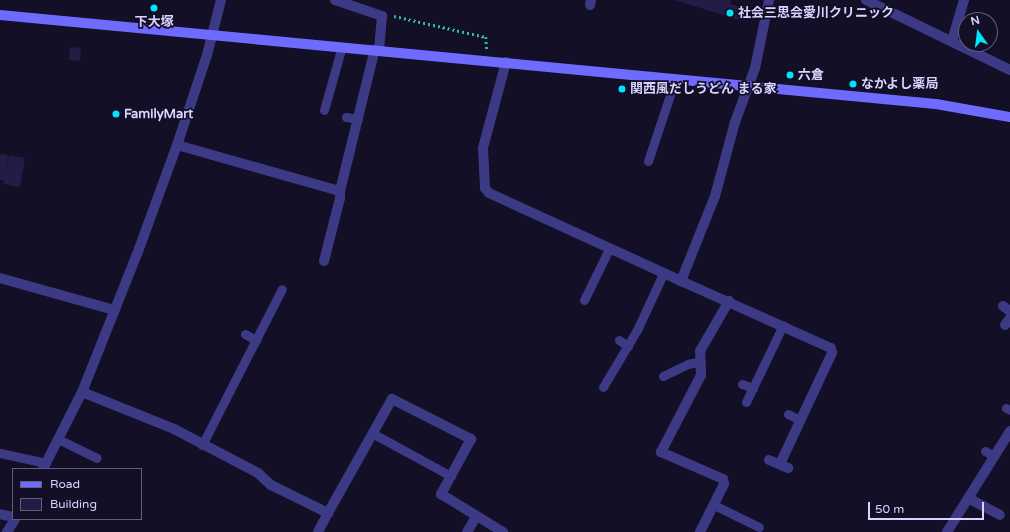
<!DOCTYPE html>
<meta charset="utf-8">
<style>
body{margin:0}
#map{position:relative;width:1010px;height:532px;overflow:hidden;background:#130f26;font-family:"Varela Round","Noto Sans JP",sans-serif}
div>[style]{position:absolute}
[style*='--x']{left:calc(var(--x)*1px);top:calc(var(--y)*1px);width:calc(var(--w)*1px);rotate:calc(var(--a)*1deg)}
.building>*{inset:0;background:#241b47;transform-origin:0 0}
.path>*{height:2.5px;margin-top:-1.25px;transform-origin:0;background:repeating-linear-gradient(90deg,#2fb8b0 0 2px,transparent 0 5px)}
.lane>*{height:9px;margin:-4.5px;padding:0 4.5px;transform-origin:4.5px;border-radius:4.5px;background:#3d3a85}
.street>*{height:10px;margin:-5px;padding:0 5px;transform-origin:5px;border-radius:5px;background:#3d3a85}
.secondary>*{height:10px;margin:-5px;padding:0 5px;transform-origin:5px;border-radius:5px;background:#6f6bff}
.dots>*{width:11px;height:11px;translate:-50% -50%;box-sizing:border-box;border:2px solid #130f26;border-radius:50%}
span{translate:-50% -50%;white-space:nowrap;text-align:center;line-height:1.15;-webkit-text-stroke:3.5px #130f26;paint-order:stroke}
.poi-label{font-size:13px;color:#d9d4ff;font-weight:700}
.left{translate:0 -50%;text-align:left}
.legend{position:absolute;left:12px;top:468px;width:130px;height:52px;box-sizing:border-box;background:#130f26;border:1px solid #625e7d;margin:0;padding:5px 7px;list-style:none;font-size:12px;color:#d9d4ff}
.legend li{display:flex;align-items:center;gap:8px;height:20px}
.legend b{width:20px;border:1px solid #625e7d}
.north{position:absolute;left:958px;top:12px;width:40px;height:40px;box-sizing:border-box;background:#130f26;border:1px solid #625e7d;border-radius:50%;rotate:346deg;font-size:11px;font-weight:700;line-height:16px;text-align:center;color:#d9d4ff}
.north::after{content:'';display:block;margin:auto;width:14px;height:18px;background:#00e5ff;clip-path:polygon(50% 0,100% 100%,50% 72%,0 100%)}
.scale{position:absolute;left:868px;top:502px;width:116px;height:18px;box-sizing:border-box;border:2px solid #d9d4ff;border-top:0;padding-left:5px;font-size:12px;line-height:14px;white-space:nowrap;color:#d9d4ff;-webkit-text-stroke:3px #130f26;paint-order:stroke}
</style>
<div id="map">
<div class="building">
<div style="clip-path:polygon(674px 0,731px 0,730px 4px,743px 7px,740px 20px)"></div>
<div style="left:70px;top:47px;width:11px;height:13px;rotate:5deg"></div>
<div style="clip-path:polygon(0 154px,8px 155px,5px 176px,9px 155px,25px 158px,20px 187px,3px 184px,4px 180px,0 180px)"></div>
</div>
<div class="path">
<div style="--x:394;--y:16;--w:94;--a:12.9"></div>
<div style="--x:486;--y:37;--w:13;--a:86"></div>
</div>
<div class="lane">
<div style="--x:324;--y:110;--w:66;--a:-74.3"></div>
<div style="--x:346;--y:117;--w:12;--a:9"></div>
<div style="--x:648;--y:161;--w:85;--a:-71.6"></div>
<div style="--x:584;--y:300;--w:57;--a:-63.9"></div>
<div style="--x:245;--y:334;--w:13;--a:29"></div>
<div style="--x:619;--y:340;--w:11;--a:34"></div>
<div style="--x:663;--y:376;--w:28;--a:-26"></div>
<div style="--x:688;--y:364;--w:13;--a:-13"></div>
<div style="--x:742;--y:384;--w:12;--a:20"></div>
<div style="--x:603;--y:387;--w:66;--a:-59.2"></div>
<div style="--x:637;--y:330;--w:62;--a:-65.1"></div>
<div style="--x:746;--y:402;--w:85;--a:-64.3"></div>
<div style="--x:1006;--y:408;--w:4;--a:27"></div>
<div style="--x:788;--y:414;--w:13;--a:27"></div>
<div style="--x:372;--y:433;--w:90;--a:28.6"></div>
<div style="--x:58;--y:439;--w:43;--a:26"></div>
<div style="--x:202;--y:445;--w:175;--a:-62.9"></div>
<div style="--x:985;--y:451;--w:10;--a:29"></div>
<div style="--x:0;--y:453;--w:47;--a:12.3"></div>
<div style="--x:714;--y:505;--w:50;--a:26.1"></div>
</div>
<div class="street">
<div style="--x:221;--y:0;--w:57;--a:104.3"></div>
<div style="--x:207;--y:55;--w:95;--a:108.4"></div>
<div style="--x:177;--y:145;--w:111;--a:110.1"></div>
<div style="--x:139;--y:249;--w:154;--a:111.7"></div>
<div style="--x:82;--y:392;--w:99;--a:21.9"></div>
<div style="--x:174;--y:429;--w:95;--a:27.6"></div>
<div style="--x:258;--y:473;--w:18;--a:43"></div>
<div style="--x:271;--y:485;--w:64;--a:26.2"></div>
<div style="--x:328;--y:513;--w:21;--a:118"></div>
<div style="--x:335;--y:0;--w:50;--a:18.8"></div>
<div style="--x:382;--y:16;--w:34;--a:95"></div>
<div style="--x:769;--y:0;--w:69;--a:101.6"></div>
<div style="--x:755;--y:68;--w:58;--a:110.3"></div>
<div style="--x:735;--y:122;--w:77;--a:105.1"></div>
<div style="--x:715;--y:196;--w:92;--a:111.8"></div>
<div style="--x:681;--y:281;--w:164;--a:24.1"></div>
<div style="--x:831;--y:348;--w:5;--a:79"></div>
<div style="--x:832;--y:353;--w:123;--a:115.1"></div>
<div style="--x:866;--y:0;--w:160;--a:25.9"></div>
<div style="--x:590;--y:5;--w:5;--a:-79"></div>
<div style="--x:952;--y:41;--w:43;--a:-73.7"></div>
<div style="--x:506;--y:62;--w:89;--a:105"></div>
<div style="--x:483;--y:148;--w:40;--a:87.1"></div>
<div style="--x:485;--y:188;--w:6;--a:51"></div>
<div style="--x:489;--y:193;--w:211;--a:24.6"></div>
<div style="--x:177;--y:145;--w:169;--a:15.8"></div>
<div style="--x:340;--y:191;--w:146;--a:-76.2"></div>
<div style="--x:324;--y:261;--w:65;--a:-75.7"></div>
<div style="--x:340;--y:198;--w:7;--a:-90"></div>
<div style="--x:0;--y:278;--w:118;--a:15.7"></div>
<div style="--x:1003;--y:306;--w:9;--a:36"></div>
<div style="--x:1005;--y:325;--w:9;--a:-54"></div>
<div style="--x:769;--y:460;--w:21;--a:23"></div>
<div style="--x:43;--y:469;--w:86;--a:-63.1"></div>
<div style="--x:968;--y:498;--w:36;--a:28"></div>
<div style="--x:328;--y:513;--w:131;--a:-60.7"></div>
<div style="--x:392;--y:399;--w:89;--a:26.9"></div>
<div style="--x:471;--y:439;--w:63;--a:118.6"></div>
<div style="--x:441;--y:494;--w:73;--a:31.5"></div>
<div style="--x:0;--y:514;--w:13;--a:13"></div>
<div style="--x:7;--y:532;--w:15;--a:-58"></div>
<div style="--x:467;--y:532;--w:17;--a:-59"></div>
<div style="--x:700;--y:532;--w:54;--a:-63.4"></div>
<div style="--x:724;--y:484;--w:5;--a:-101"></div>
<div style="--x:723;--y:479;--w:68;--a:-156.5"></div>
<div style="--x:661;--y:452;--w:87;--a:-62.5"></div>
<div style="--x:701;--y:375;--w:24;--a:-92"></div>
<div style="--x:700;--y:351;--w:58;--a:-59.9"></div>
<div style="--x:947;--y:532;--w:119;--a:-58"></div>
</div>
<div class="secondary">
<div style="--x:0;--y:15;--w:940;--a:5.43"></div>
<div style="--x:936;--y:104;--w:75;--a:10"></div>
</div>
<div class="dots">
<div style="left:154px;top:8px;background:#00e5ff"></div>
<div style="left:730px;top:13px;background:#00e5ff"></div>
<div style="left:790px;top:75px;background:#00e5ff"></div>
<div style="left:853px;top:84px;background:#00e5ff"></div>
<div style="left:622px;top:89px;background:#00e5ff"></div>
<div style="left:116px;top:114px;background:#00e5ff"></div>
</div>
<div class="poi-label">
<span class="left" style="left:738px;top:13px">社会三思会愛川クリニック</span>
<span style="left:154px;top:22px">下大塚</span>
<span class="left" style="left:798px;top:75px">六倉</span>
<span class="left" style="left:861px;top:84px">なかよし薬局</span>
<span class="left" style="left:630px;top:89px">関西風だしうどん まる家</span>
<span class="left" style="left:124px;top:114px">FamilyMart</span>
</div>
<ul class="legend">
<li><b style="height:5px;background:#6f6bff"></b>Road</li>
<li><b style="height:11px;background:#241b47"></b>Building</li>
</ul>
<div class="north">N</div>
<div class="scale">50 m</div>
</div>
